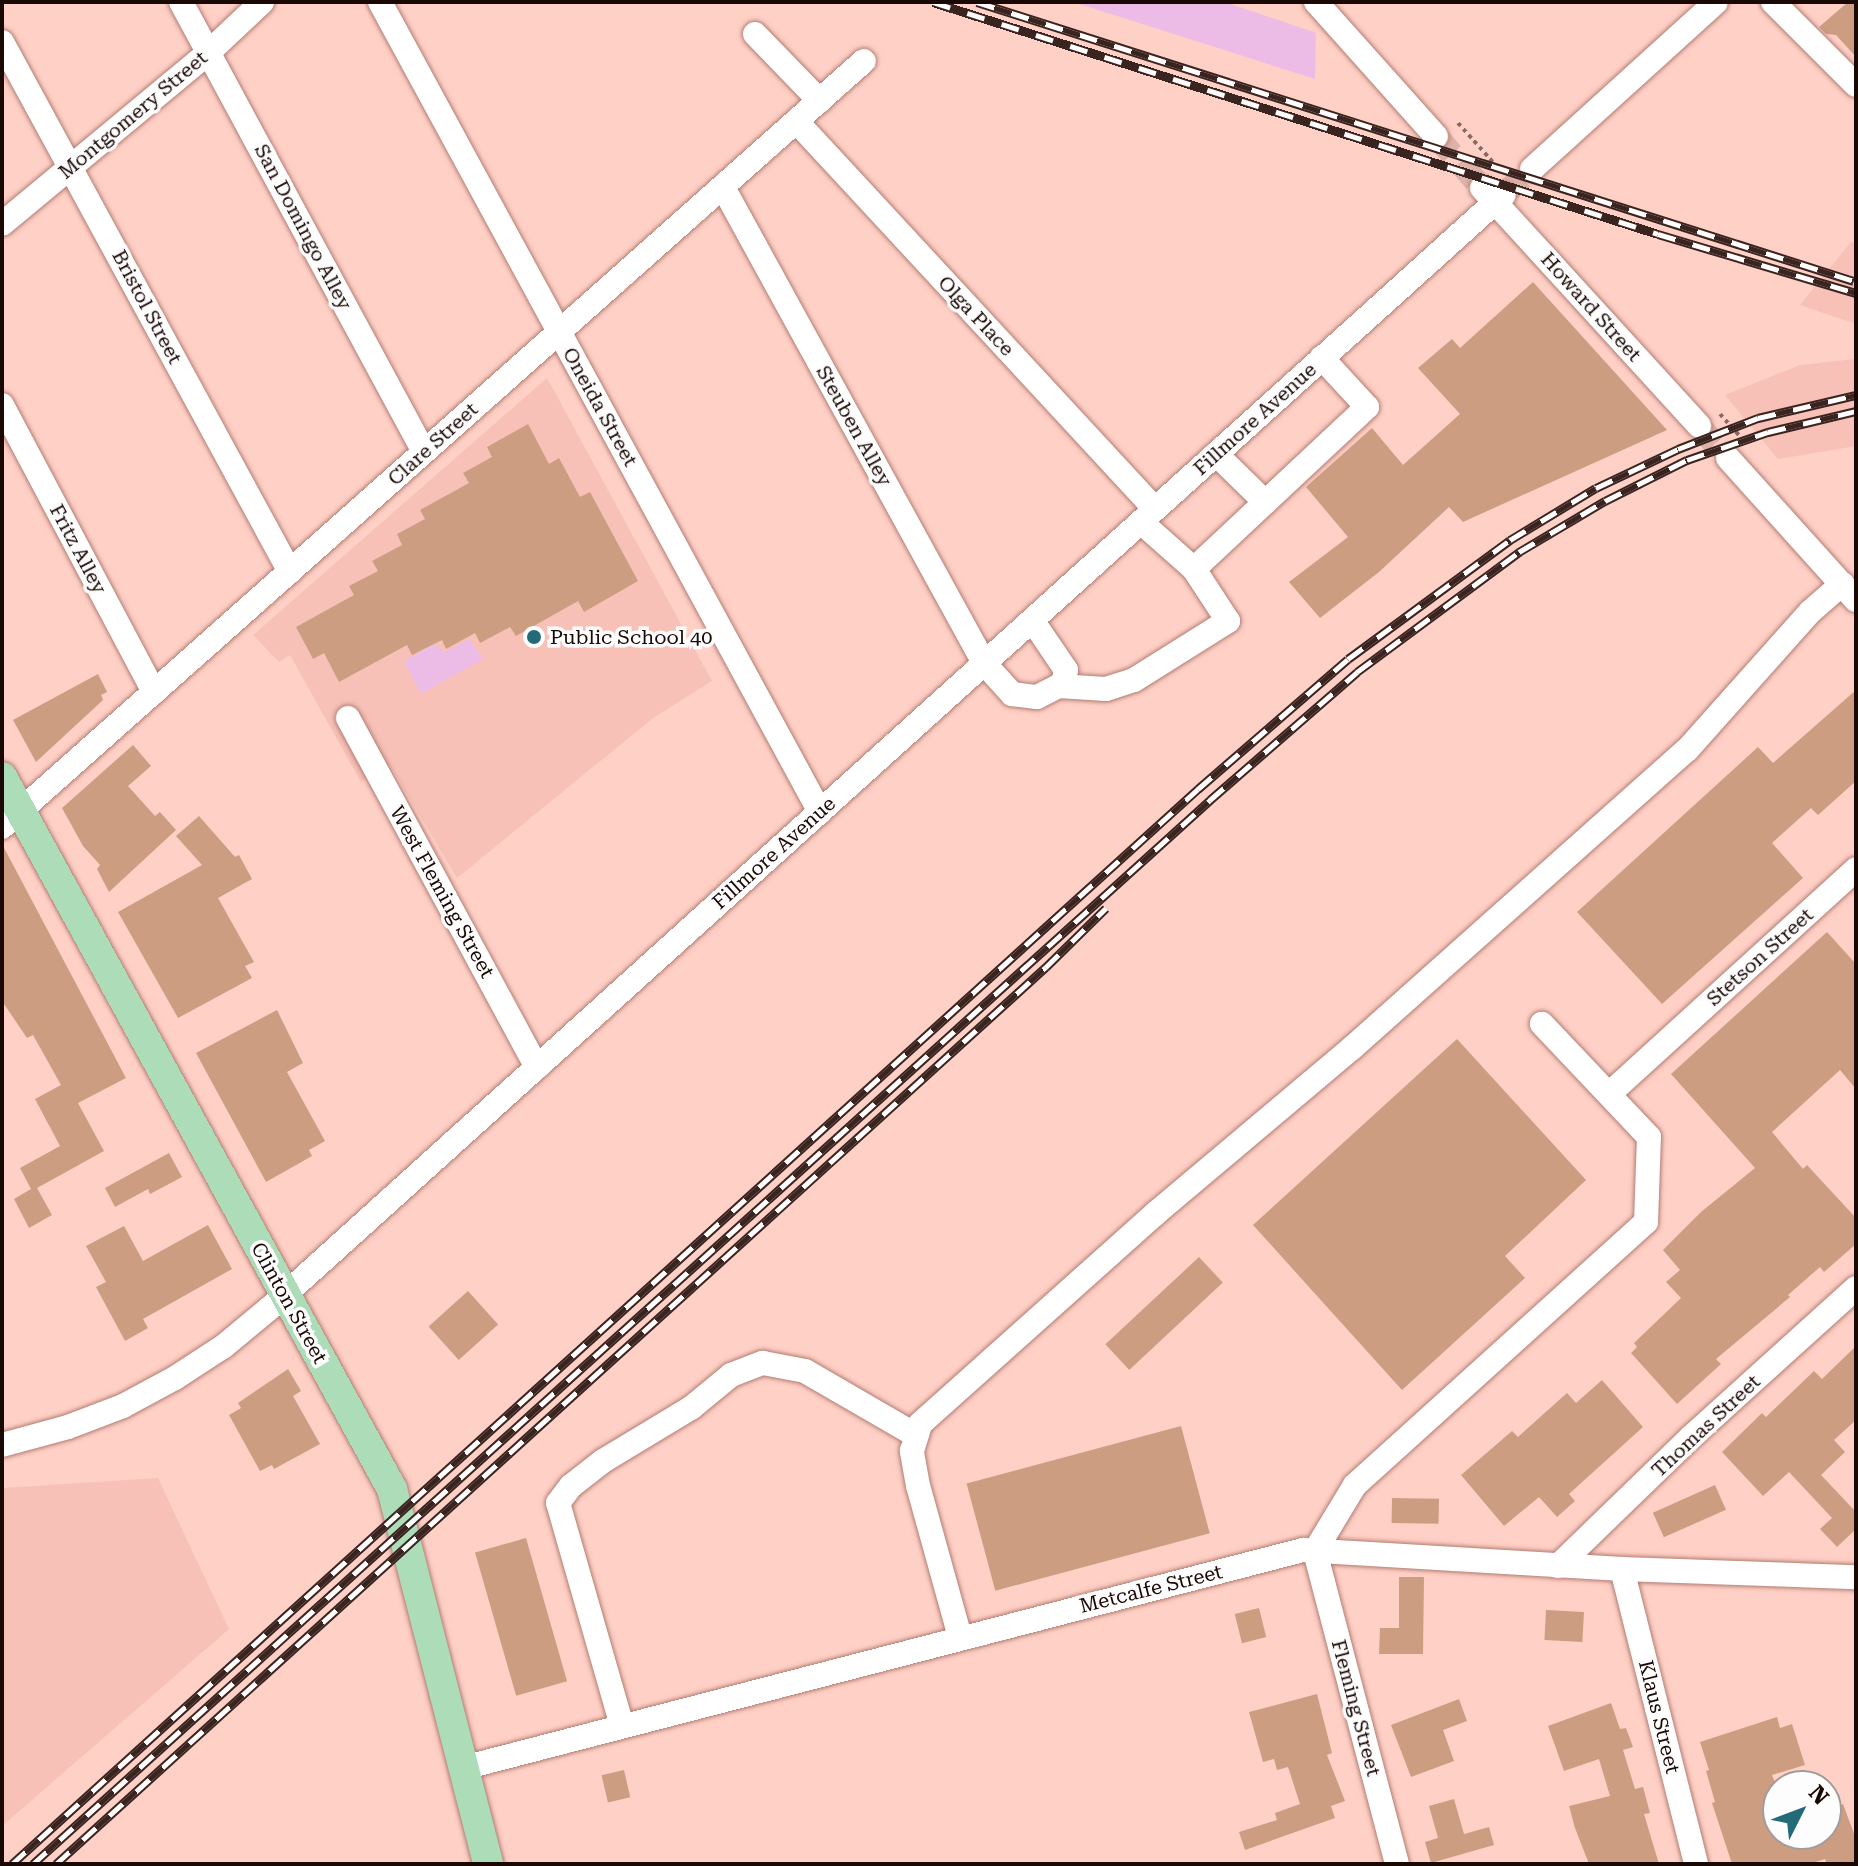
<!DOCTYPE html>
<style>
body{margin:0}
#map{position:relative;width:1858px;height:1866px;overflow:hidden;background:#ffd0c6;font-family:"Roboto Serif",serif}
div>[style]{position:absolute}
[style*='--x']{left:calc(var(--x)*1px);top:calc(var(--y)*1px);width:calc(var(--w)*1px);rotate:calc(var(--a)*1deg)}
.built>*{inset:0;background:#f7c1b7}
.green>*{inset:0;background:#edbce6}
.building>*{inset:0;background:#cd9d82;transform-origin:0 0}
.minor-tunnel>*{height:24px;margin-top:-12px;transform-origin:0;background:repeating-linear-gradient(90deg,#ddb2a9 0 24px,transparent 0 36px)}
.path>*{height:4px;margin-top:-2px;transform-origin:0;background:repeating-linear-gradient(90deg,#8b6a64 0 4px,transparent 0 8px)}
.roads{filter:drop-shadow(0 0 2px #b37d73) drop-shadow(0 0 2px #b37d73)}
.minor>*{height:24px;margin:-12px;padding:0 12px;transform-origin:12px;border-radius:12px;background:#fff}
.major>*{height:30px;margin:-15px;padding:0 15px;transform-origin:15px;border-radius:15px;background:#addcb9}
.rail>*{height:9px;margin-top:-4.5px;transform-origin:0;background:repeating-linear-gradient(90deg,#fdfdfd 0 18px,#3a2420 0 36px);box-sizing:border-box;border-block:2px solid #3a2420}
.dots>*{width:22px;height:22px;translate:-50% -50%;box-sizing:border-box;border:4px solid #fdfdfd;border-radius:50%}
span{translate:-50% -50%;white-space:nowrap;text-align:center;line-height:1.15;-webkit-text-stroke:7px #fdfdfd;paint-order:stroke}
.street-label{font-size:20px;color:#1a0805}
.poi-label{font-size:20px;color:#1a0805}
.left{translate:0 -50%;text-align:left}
.frame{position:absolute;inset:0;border:4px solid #1a0805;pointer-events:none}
.north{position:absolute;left:1762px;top:1770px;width:80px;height:80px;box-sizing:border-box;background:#fdfdfd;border:2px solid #a29b9a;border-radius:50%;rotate:48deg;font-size:22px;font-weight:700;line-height:32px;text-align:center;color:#1a0805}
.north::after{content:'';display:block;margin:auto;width:28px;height:36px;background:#236b78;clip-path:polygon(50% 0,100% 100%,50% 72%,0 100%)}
</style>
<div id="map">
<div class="built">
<div style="clip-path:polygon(1851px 242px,1856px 243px,1856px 324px,1800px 305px)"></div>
<div style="clip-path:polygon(1856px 359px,1856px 446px,1778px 459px,1725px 395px,1800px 365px)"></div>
<div style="clip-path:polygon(547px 378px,712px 681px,653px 718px,457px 878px,390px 765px,361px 782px,290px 655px,279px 662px,253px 635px)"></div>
<div style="clip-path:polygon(158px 1478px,229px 1629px,2px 1826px,2px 1488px)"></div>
</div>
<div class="green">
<div style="clip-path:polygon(1073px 2px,1225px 2px,1316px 33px,1315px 79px)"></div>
<div style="clip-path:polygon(469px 639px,483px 659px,421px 694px,404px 661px,434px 644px,445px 652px)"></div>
</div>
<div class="building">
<div style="clip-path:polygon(1848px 2px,1856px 2px,1856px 57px,1836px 35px,1826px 34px,1819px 27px)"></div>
<div style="clip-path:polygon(1533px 282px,1667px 430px,1463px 522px,1449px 507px,1379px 572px,1320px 618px,1289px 582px,1348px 537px,1306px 487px,1372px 428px,1403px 465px,1460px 414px,1418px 368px,1452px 339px,1460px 348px)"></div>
<div style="clip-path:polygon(528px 424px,549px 464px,559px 458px,580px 497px,590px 492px,638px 581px,584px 612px,578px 601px,516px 636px,510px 627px,480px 643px,475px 633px,446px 649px,442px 640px,412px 655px,407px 645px,339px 682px,324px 653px,313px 659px,296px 627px,354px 595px,349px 586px,378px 571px,372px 561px,402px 545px,397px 534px,425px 519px,420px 510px,469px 483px,463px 473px,492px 457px,487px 447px)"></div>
<div style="clip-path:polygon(98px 674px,107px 692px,101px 695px,103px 700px,36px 762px,13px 720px)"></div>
<div style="clip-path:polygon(1856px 690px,1856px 781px,1818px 815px,1811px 808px,1772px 843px,1803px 878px,1662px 1004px,1577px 912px,1758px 747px,1773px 763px)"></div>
<div style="clip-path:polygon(133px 745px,151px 766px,128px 786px,155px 816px,160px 812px,176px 830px,109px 892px,97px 869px,100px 865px,83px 846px,62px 808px)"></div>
<div style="clip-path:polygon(199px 816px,235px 857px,239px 855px,252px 879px,218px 898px,254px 962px,245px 966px,252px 978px,178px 1018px,118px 912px,202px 865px,176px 836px)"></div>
<div style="clip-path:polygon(2px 844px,126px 1078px,78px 1103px,104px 1151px,37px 1188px,52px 1215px,29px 1228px,14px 1199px,31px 1189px,20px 1168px,60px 1146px,35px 1099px,61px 1085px,33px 1035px,27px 1038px,2px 1001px)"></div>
<div style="clip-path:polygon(1827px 932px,1856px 964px,1856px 1089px,1840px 1070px,1772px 1132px,1803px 1169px,1807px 1165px,1856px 1218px,1856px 1244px,1824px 1272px,1820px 1267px,1788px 1295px,1790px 1297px,1716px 1359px,1721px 1364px,1677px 1404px,1631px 1353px,1637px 1347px,1634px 1343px,1681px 1298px,1666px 1282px,1680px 1270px,1663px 1250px,1701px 1212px,1755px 1168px,1671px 1074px)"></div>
<div style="clip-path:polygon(277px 1010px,303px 1063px,287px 1072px,325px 1141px,309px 1150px,312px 1156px,266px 1182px,196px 1053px)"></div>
<div style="clip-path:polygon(1457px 1039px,1586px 1180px,1505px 1256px,1525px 1278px,1402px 1390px,1253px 1225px)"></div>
<div style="clip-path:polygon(169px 1153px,182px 1177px,150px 1194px,148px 1189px,115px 1207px,105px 1188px)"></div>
<div style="clip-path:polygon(208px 1225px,232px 1269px,143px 1319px,148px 1328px,125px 1341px,96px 1287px,106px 1282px,86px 1246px,124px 1226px,143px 1261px)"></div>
<div style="left:1199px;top:1257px;width:35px;height:128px;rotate:47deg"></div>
<div style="left:468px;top:1291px;width:45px;height:53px;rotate:48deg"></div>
<div style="clip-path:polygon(1856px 1346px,1856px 1420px,1834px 1440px,1845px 1452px,1821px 1475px,1856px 1512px,1856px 1529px,1837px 1547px,1820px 1529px,1832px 1518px,1789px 1472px,1763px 1496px,1722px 1452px,1762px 1413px,1766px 1417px,1814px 1371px,1822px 1379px)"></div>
<div style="clip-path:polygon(288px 1369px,301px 1391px,293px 1396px,320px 1444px,274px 1469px,272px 1465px,260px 1471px,229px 1415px,241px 1408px,238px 1403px)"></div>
<div style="clip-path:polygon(1602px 1380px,1643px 1427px,1569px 1494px,1575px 1501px,1557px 1517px,1539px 1497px,1504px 1526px,1461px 1475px,1512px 1431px,1518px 1437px,1567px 1393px,1576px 1403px)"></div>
<div style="left:1181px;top:1426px;width:111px;height:222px;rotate:75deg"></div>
<div style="left:1715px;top:1485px;width:27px;height:68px;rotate:66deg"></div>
<div style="left:1392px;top:1498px;width:47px;height:25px;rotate:1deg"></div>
<div style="left:526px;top:1538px;width:149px;height:53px;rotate:74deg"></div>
<div style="clip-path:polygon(1399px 1577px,1424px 1577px,1423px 1654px,1379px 1654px,1380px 1628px,1399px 1628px)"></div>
<div style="left:1259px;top:1608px;width:30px;height:25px;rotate:76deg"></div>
<div style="left:1546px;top:1610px;width:38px;height:30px;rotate:3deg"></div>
<div style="clip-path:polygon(1317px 1694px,1332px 1753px,1327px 1755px,1345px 1801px,1331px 1806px,1335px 1818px,1245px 1850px,1239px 1832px,1277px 1820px,1275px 1813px,1300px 1804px,1288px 1767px,1277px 1770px,1274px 1759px,1263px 1762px,1249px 1712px)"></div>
<div style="clip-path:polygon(1459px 1699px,1467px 1721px,1443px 1730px,1454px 1761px,1411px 1777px,1391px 1725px)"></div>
<div style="clip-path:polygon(1611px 1703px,1620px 1729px,1626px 1728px,1633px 1747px,1623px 1750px,1635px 1789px,1643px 1787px,1650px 1813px,1644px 1814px,1659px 1864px,1589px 1864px,1575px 1828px,1569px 1806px,1610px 1796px,1599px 1759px,1564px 1771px,1548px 1726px)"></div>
<div style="clip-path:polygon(1777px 1717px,1780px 1728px,1792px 1724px,1805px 1765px,1772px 1775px,1778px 1791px,1778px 1834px,1826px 1834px,1826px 1811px,1843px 1804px,1856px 1839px,1856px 1864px,1827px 1864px,1825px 1859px,1809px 1864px,1732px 1864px,1712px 1803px,1715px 1802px,1706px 1771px,1709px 1770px,1700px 1742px)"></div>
<div style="left:624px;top:1770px;width:28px;height:23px;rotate:77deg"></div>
<div style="clip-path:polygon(1454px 1799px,1464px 1834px,1489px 1827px,1494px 1845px,1431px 1863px,1425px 1842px,1438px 1838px,1429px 1806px)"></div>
</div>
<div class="minor-tunnel">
<div style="--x:1436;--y:136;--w:69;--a:48.5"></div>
<div style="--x:1504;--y:194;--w:38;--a:-42"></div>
<div style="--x:1699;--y:426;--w:43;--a:47.8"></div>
</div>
<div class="path">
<div style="--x:1458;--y:123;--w:63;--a:48.2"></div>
<div style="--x:1720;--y:414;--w:31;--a:48"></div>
</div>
<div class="roads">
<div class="minor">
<div style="--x:181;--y:2;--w:511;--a:61.63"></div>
<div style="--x:380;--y:2;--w:922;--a:61.49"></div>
<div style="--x:1316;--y:2;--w:180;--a:48.2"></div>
<div style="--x:1773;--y:2;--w:117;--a:45"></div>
<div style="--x:755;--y:34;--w:93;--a:45.9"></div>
<div style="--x:2;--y:42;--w:603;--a:61.48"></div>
<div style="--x:797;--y:122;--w:527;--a:47.23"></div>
<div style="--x:1532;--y:169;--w:248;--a:-42.2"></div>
<div style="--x:1482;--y:188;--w:322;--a:47.6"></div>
<div style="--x:724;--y:189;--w:541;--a:61.25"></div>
<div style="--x:984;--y:663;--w:42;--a:47.9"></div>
<div style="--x:1012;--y:694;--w:25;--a:7"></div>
<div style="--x:1037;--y:697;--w:29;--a:-27"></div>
<div style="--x:1063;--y:684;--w:14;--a:-78"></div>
<div style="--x:1066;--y:670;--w:60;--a:-124.2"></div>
<div style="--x:2;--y:224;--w:269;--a:-39.7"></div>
<div style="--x:209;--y:52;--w:73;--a:-43.3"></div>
<div style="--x:2;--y:405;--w:325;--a:62.1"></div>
<div style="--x:1216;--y:454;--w:69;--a:44.4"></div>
<div style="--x:1728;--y:458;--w:191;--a:48"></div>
<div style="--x:1141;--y:522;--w:71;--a:41.6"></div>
<div style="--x:1194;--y:569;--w:237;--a:-43.1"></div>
<div style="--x:1367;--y:407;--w:67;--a:-132.6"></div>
<div style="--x:1058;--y:686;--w:48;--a:3.6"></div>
<div style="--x:1106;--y:689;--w:29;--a:-18"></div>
<div style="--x:1134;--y:680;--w:111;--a:-32.1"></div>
<div style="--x:1228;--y:621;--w:62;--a:-123.2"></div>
<div style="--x:348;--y:718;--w:397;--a:61.6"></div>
<div style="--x:2;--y:827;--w:1153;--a:-41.63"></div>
<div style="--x:1609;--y:1094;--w:334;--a:-42.3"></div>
<div style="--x:2;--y:1445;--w:68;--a:-15.3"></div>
<div style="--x:68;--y:1427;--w:59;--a:-20.9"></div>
<div style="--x:123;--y:1406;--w:59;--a:-28.3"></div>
<div style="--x:175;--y:1378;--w:59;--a:-33.1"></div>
<div style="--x:224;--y:1346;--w:60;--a:-39.6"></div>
<div style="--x:270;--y:1308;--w:1662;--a:-42.07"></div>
<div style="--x:1558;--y:1566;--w:185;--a:-44.1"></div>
<div style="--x:1691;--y:1437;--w:222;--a:-42.1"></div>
<div style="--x:1622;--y:1569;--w:304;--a:75.9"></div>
<div style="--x:960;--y:1637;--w:157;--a:-105.5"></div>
<div style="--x:918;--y:1486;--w:36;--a:-100"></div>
<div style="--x:912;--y:1451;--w:28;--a:-73"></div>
<div style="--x:920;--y:1424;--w:317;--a:-41.8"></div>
<div style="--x:1156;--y:1213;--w:256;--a:-40.1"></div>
<div style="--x:1352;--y:1048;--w:448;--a:-41.7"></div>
<div style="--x:1687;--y:750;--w:185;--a:-48.3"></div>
<div style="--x:1810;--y:612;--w:43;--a:-41.2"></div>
<div style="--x:622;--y:1726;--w:232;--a:-106"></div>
<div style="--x:558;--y:1503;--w:21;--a:-53"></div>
<div style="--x:571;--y:1486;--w:41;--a:-38"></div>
<div style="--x:603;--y:1461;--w:103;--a:-31.1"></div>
<div style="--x:691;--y:1408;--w:52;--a:-39.5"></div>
<div style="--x:731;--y:1375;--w:34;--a:-21"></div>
<div style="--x:763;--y:1363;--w:43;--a:10.8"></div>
<div style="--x:805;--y:1371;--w:129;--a:30.1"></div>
<div style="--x:463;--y:1768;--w:868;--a:-14.55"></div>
<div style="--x:1303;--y:1550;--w:320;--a:3.4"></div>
<div style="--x:1622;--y:1569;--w:234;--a:2"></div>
<div style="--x:1397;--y:1864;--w:324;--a:-104.7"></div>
<div style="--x:1315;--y:1551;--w:77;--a:-58.8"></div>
<div style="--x:1355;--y:1485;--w:392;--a:-42.1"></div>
<div style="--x:1646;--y:1222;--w:85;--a:-88"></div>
<div style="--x:1649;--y:1137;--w:156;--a:-133.4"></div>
</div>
<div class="major">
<div style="--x:2;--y:777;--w:812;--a:61.29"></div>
<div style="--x:392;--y:1489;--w:387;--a:75.6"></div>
</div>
</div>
<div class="rail">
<div style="--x:933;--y:2;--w:761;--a:17.74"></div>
<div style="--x:1658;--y:234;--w:207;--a:16.6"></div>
<div style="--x:977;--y:2;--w:920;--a:17.65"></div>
<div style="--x:12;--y:1864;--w:1601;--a:-42.19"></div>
<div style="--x:1198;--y:789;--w:198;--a:-40.9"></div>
<div style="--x:1348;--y:659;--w:201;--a:-36.3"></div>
<div style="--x:1510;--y:540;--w:100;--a:-31.2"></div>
<div style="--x:1596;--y:488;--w:91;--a:-25.4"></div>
<div style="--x:1678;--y:449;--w:86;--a:-21.2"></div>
<div style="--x:1758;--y:418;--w:101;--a:-13.2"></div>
<div style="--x:33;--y:1864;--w:1587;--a:-42.11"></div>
<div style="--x:1210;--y:800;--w:195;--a:-41"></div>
<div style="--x:1357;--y:672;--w:202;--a:-36.5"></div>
<div style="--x:1519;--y:552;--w:100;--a:-30.7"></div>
<div style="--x:1605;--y:501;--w:92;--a:-26.6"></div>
<div style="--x:1687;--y:460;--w:86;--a:-19.1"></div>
<div style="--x:1768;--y:432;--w:90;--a:-13.4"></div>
<div style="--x:56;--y:1864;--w:1336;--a:-42.18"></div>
<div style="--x:1046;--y:967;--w:84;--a:-44.5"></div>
</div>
<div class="dots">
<div style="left:534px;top:637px;background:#236b78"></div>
</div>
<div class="street-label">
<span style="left:133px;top:115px;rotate:-40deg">Montgomery Street</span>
<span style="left:303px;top:227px;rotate:62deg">San Domingo Alley</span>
<span style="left:147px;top:307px;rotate:62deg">Bristol Street</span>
<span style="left:1591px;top:307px;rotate:48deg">Howard Street</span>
<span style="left:976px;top:316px;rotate:47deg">Olga Place</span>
<span style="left:600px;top:407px;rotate:61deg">Oneida Street</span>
<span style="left:1255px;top:419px;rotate:-42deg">Fillmore Avenue</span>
<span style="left:854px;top:426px;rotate:61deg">Steuben Alley</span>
<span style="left:433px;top:444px;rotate:-42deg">Clare Street</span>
<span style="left:78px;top:549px;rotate:62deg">Fritz Alley</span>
<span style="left:774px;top:853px;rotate:-42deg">Fillmore Avenue</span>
<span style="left:442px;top:892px;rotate:61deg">West Fleming Street</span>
<span style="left:1760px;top:957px;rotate:-42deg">Stetson Street</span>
<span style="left:289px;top:1303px;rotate:61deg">Clinton Street</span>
<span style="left:1706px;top:1426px;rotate:-43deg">Thomas Street</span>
<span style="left:1151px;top:1589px;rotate:-14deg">Metcalfe Street</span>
<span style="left:1356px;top:1708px;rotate:75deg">Fleming Street</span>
<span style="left:1659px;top:1717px;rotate:76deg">Klaus Street</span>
</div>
<div class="poi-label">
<span class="left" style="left:550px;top:637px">Public School 40</span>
</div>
<div class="frame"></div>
<div class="north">N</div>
</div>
